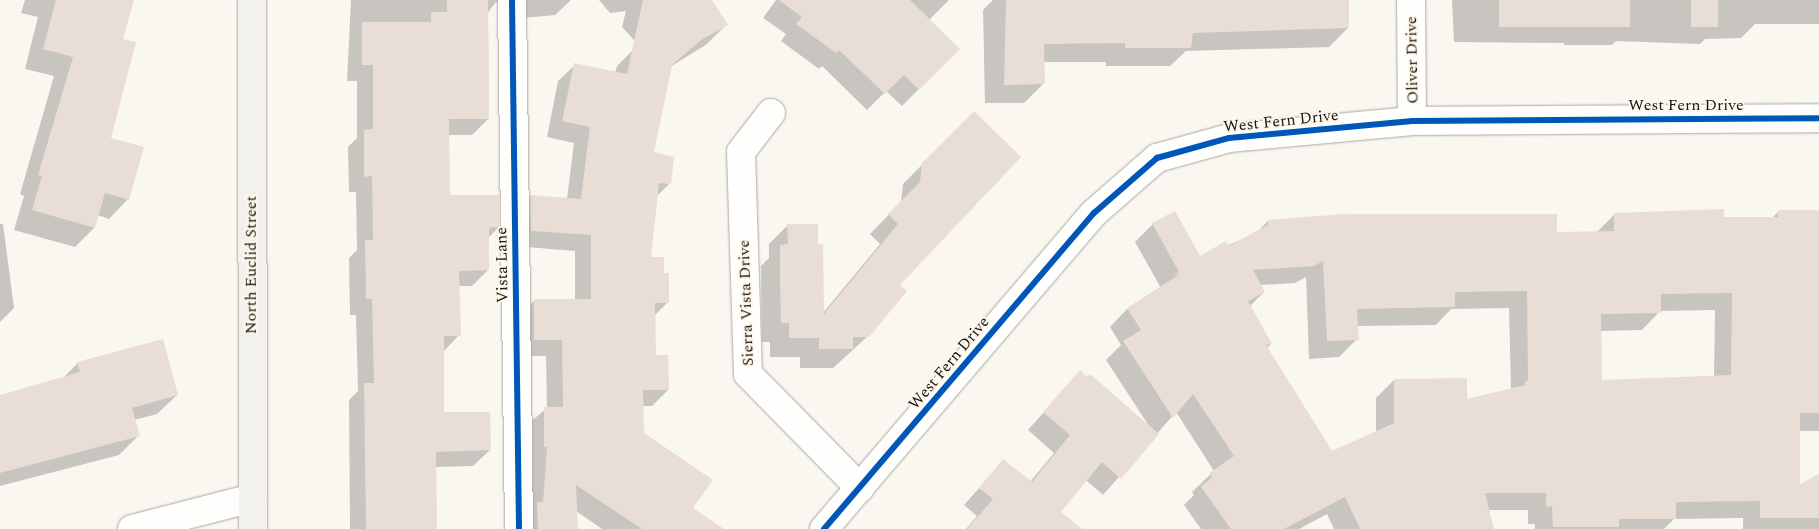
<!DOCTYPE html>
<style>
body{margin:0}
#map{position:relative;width:1819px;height:529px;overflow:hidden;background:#faf6f0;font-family:Spectral,serif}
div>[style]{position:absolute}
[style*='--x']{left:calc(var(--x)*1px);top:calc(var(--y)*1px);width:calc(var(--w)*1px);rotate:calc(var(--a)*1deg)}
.shadow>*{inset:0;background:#0003}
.building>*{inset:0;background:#e8ded5;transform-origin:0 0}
.roads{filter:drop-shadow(0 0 1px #aca7a1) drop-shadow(0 0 1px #aca7a1)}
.street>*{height:28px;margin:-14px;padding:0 14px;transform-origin:14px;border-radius:14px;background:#fefefd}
.secondary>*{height:28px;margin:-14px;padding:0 14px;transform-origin:14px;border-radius:14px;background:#f2f1ed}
.cycleway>*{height:6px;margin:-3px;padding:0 3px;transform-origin:3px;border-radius:3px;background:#0057b8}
span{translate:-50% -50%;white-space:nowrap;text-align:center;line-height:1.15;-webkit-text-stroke:4px #fdf7ed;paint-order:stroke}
.street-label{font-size:16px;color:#1b160e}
</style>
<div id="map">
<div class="shadow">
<div style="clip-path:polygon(25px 0,133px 0,122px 40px,110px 138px,128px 199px,109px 219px,98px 215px,94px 228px,75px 247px,14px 230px,24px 196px,20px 194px,54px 76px,25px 69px,38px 17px,21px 13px)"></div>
<div style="clip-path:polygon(351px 0,571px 0,555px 15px,512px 19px,504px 2px,496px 2px,486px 15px,488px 119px,472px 135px,448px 135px,449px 196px,498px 228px,488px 238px,488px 270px,472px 286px,458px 286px,459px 335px,443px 352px,443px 414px,490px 450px,473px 466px,435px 467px,436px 529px,350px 529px,349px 400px,358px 391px,356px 315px,350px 315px,349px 258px,357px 250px,356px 192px,349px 192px,348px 147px,357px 138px,357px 81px,347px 81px)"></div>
<div style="clip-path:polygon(599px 0,711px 0,726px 25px,707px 44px,670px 67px,652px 152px,670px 183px,656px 197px,649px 258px,663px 274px,668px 302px,654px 316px,655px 356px,668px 390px,652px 406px,642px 406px,643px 433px,704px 529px,602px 529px,576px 511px,576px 529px,522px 529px,528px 424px,547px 408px,546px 356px,519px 356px,519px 317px,535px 300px,575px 300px,575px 251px,515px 246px,515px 212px,531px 196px,567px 199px,574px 143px,547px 137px,558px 81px,575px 65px,615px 73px,617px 66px,633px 50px,646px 53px,622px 27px,626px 11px,610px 13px)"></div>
<div style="clip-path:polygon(776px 0,949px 0,929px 20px,958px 49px,902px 106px,886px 91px,867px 110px,822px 66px,819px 69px,781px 41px,786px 34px,763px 18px)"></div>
<div style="clip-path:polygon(993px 0,1349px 0,1348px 28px,1329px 47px,1186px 51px,1170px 66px,1106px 66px,1106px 62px,1043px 62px,1044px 83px,1024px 103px,985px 103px,983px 10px)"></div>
<div style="clip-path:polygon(1452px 0,1819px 0,1819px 24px,1755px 24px,1741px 38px,1705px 39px,1700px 44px,1616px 41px,1612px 45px,1564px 45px,1564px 43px,1454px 42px)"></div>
<div style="clip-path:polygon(974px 112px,898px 285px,868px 336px,833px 368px,800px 368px,800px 357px,770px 357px,770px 342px,762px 342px,761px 266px,769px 258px,769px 244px,788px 225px,823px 313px,880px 244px,870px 234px,901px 202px,903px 184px)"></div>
<div style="clip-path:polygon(evenodd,1778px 212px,1819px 212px,1819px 431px,1798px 431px,1799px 486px,1819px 475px,1819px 529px,1743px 529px,1743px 518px,1674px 519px,1664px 529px,1535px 529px,1535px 524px,1528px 524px,1528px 510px,1488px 510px,1493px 529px,1334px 529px,1327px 514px,1299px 529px,1201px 529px,1184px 505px,1194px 495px,1192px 492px,1214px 471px,1176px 412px,1103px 495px,1086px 480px,1059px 512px,1080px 529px,966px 529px,977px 516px,964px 505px,1003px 461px,1030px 482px,1054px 453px,1028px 430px,1080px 372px,1149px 426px,1106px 360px,1121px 345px,1110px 327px,1127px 309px,1161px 288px,1135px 242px,1153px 224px,1199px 258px,1256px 233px,1268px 221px,1556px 233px,1597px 232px,1615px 214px,1771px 219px,1778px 212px,1306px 277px,1309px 359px,1339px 357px,1357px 339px,1357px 326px,1436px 325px,1451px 309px,1509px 308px,1511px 390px,1466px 401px,1394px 380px,1376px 398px,1376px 432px,1332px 452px,1267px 348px,1271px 344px,1250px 306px,1264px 292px,1260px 285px,1295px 283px,1306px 277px,1778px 212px,1715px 310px,1714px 377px,1600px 381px,1600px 331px,1642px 330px,1660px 311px,1715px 310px)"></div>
<div style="clip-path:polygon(0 224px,3px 224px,14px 308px,0 322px)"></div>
<div style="clip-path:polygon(78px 363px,177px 395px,157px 414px,134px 420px,138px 436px,119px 455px,0 486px,0 397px,62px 379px)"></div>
</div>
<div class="building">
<div style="clip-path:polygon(56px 0,134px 0,123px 39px,136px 42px,111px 138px,144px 147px,129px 200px,105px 193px,95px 228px,32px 210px,42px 176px,38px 175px,73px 57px,43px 49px)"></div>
<div style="clip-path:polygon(447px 0,488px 0,489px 77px,489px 119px,449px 119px,450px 195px,499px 195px,499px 228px,490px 227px,489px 231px,489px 270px,459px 271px,461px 336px,444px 336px,444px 412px,490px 412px,491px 450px,436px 452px,437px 529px,366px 529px,364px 383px,374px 383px,372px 299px,366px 299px,365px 240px,373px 240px,372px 176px,364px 177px,364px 130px,373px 129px,373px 65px,362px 65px,362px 22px,431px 22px,431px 12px,447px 12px)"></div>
<div style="clip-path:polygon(643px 0,712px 0,728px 25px,701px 40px,672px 65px,654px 152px,674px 157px,671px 184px,659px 183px,651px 257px,664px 257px,664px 273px,669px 273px,669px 303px,655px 303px,656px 355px,668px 355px,669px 390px,643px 390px,644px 433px,713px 480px,693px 508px,724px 529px,642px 529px,576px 485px,578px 529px,538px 529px,537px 502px,543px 502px,547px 447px,544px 447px,544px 407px,563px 407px,562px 340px,534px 340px,534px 299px,591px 299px,591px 235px,531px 231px,530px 195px,581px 199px,590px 127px,562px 121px,574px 63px,627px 74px)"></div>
<div style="clip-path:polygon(779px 0,910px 0,960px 49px,919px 90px,904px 75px,885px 94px,839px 50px,836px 53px,796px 24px,802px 17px)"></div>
<div style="clip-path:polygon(1006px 0,1349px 0,1349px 28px,1193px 33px,1191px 48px,1125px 48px,1125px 43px,1044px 44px,1045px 84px,1004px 85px)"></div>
<div style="left:1499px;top:0;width:131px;height:27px"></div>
<div style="left:1691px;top:0;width:27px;height:27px"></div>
<div style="clip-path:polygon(974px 111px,1021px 157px,900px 285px,907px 291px,869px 337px,853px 337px,853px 349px,819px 349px,819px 338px,789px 338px,789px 323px,781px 323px,780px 284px,780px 245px,788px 244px,787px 224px,818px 224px,818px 244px,823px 244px,824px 314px,898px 224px,888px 214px,920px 182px,922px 163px)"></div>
<div style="clip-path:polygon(evenodd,1724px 209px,1724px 217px,1778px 217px,1778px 210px,1819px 210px,1819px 413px,1800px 413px,1800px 484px,1819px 474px,1819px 518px,1760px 518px,1760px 501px,1676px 502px,1676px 519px,1619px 519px,1619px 527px,1553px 527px,1552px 506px,1546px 507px,1546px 493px,1485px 493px,1494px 529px,1360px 529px,1345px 497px,1284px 529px,1231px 529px,1201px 487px,1212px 477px,1209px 473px,1234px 456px,1193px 394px,1173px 418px,1123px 341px,1141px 330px,1127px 308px,1180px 274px,1173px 275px,1179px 272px,1152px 223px,1175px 211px,1200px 256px,1226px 241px,1229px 246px,1268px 225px,1268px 220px,1345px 214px,1557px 214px,1557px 232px,1614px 231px,1614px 213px,1724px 209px,1323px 261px,1327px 341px,1359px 340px,1357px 309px,1455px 307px,1455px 292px,1527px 291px,1528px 381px,1525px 381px,1525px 385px,1467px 399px,1467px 378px,1394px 379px,1394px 423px,1332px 451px,1266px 345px,1272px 344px,1248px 301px,1265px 292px,1253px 270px,1314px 266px,1323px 261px,1724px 209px,1732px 293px,1731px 375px,1602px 380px,1601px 314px,1661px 313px,1661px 294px,1732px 293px)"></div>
<div style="clip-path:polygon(163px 339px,178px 395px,132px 408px,140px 436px,0 473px,0 395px,80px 372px,77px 362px)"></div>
<div style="clip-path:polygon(1080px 370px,1087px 377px,1090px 374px,1159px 434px,1121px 479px,1102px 462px,1061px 512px,1082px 529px,967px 529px,993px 499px,979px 488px,1003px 459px,1032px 482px,1070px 435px,1043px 412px)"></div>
</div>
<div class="roads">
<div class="street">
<div style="--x:512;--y:0;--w:529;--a:89.24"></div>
<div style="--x:1411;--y:0;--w:121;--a:89.5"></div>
<div style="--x:771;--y:113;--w:49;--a:127.6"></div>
<div style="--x:741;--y:152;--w:222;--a:88.2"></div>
<div style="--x:748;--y:374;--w:160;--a:45.5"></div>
<div style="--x:132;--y:529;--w:125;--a:-14.4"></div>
<div style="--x:824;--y:529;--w:416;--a:-49.5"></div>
<div style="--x:1094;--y:213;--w:84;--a:-41.1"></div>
<div style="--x:1157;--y:158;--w:75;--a:-15.5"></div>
<div style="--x:1229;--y:138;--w:184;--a:-5.3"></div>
<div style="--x:1412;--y:121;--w:407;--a:-0.4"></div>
</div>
<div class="secondary">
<div style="--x:252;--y:0;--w:529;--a:89.89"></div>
</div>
</div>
<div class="cycleway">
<div style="--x:512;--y:0;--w:529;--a:89.24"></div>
<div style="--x:824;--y:529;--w:416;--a:-49.5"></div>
<div style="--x:1094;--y:213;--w:84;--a:-41.1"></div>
<div style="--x:1157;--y:158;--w:75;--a:-15.5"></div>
<div style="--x:1229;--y:138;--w:184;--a:-5.3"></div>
<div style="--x:1412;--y:121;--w:407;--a:-0.4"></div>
</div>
<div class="street-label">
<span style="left:1412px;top:60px;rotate:-91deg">Oliver Drive</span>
<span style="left:1686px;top:105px">West Fern Drive</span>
<span style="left:1281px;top:121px;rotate:-6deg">West Fern Drive</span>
<span style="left:251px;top:265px;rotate:-90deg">North Euclid Street</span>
<span style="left:502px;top:265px;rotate:-91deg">Vista Lane</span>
<span style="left:746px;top:303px;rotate:-92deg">Sierra Vista Drive</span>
<span style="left:949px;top:363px;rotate:-50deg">West Fern Drive</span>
</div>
</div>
